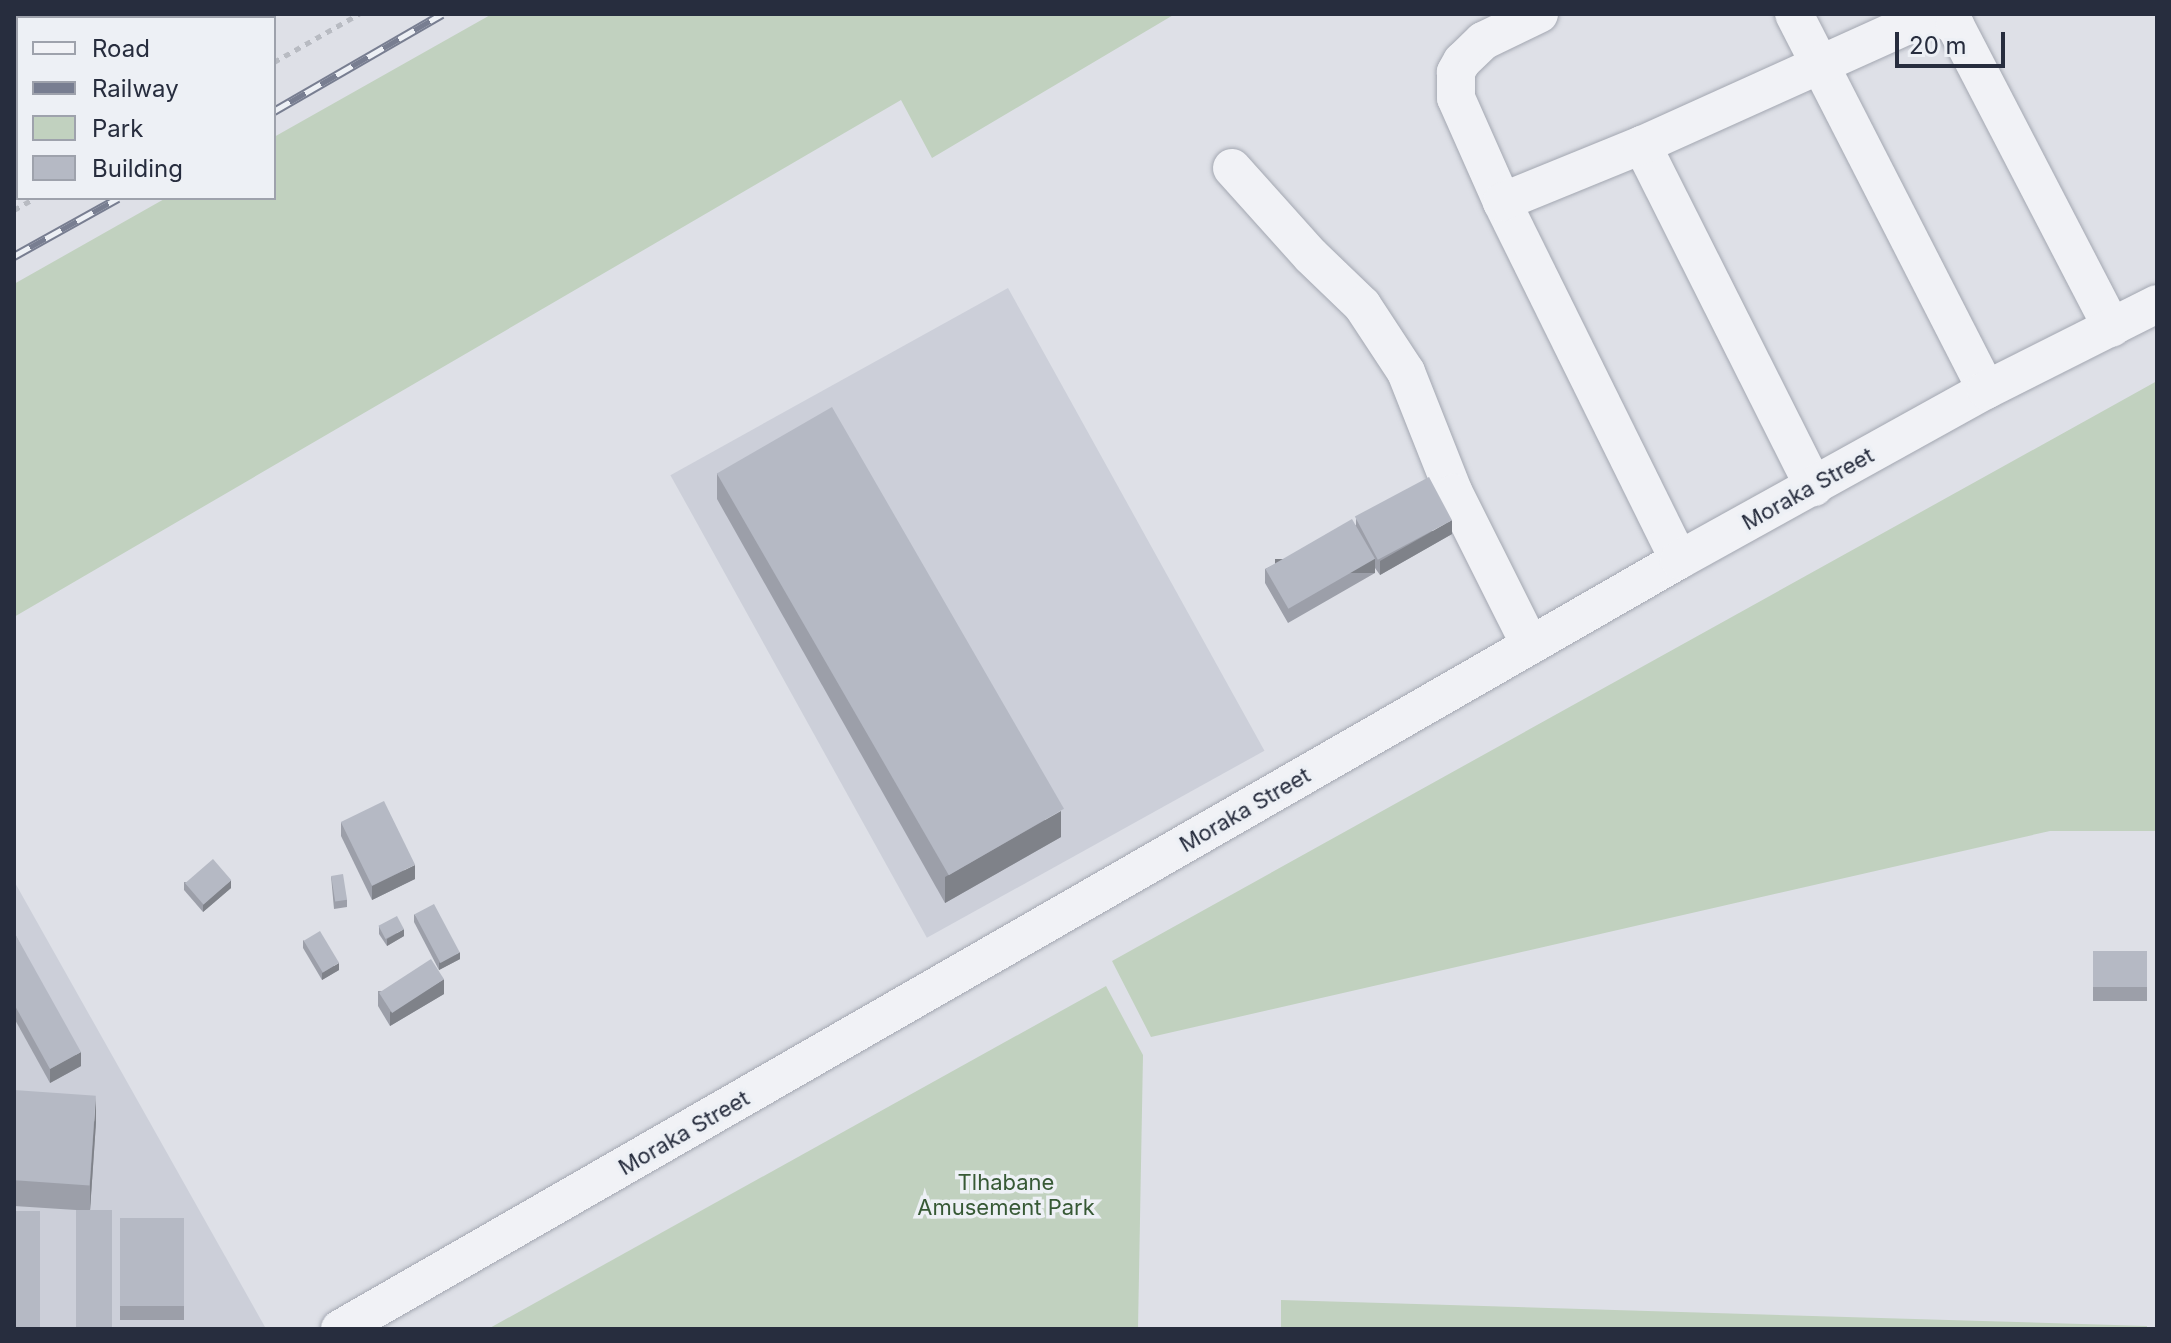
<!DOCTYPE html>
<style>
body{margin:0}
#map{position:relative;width:2171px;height:1343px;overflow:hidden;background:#dee0e7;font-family:Inter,sans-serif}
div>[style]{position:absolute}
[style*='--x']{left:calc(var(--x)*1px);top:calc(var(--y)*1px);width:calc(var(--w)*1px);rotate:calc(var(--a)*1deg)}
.built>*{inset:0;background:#cccfd9;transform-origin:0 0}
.green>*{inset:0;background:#c1d1bf}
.path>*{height:5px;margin-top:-2.5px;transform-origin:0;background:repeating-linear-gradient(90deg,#b8bbc2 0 6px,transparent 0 12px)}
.roads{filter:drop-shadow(0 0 2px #a3a7b1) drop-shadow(0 0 2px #a3a7b1)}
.minor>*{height:38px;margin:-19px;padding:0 19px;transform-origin:19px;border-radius:19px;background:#f1f2f6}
.rail>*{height:9px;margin-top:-4.5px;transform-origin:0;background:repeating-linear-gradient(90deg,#edf0f5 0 18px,#787e91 0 36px);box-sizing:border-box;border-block:2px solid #787e91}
.wall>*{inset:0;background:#9c9fa9;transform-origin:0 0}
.shaded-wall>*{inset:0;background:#7f8289;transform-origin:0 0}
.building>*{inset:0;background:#b5b9c4;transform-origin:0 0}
span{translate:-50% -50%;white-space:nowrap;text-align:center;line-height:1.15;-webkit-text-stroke:7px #edf0f5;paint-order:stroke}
.street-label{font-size:22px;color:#272d3e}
.park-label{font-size:22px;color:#375935}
.frame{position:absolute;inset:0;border:16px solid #272d3e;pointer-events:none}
.legend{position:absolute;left:16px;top:16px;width:260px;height:184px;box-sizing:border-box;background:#edf0f5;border:2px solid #9ea2ac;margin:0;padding:10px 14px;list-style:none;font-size:24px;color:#272d3e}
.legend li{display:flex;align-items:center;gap:16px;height:40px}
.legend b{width:40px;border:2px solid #9ea2ac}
.scale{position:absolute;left:1895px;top:32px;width:110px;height:36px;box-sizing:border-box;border:4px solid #272d3e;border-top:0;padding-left:10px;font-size:24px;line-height:28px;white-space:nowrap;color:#272d3e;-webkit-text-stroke:6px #edf0f5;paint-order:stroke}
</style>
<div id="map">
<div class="built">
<div style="clip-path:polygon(14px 14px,107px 14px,100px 18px,18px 18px,18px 65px,14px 67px)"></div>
<div style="left:1008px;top:288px;width:529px;height:386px;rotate:61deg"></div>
<div style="clip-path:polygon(14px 881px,265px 1327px,261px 1329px,14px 1329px)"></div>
</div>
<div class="green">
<div style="clip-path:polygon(492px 14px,1175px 14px,932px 158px,901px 100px,14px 617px,14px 284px,166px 198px,274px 198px,274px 137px)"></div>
<div style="clip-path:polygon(2157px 381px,2157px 831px,2050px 831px,1151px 1037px,1112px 961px)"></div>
<div style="clip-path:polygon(1106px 986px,1143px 1055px,1138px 1329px,488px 1329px)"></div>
<div style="clip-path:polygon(1281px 1300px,2147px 1326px,2147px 1329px,1281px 1329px)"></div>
</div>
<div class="path">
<div style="--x:274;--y:62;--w:98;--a:-29.5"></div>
<div style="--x:14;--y:210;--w:24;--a:-30"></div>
</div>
<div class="roads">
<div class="minor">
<div style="--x:1539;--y:14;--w:62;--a:154.3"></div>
<div style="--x:1483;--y:41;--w:29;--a:136"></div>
<div style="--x:1462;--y:61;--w:13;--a:119"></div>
<div style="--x:1456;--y:72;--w:26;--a:90"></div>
<div style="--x:1456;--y:98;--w:114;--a:66.1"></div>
<div style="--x:1502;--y:202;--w:399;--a:63.7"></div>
<div style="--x:1794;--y:14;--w:422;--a:62.9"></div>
<div style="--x:1642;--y:145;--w:383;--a:63.3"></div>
<div style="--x:1232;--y:168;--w:118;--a:48.1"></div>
<div style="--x:1311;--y:256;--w:71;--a:43.9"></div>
<div style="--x:1362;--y:305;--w:80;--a:56.7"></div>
<div style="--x:1406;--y:372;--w:130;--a:68.4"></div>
<div style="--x:1454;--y:493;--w:170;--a:63.4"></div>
<div style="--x:1502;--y:202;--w:151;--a:-22.2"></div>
<div style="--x:1642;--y:145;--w:289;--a:-24.3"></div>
<div style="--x:1905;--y:26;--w:34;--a:-15"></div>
<div style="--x:1938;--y:17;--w:19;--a:25"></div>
<div style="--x:1955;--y:25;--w:341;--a:62.6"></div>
<div style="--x:340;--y:1329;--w:1544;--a:-29.87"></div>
<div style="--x:1679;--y:560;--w:351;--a:-29"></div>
<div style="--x:1986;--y:390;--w:191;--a:-26.7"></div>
</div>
</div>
<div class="rail">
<div style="--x:274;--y:111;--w:194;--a:-30"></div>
<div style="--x:14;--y:256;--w:119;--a:-29.1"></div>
</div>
<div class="wall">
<div style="clip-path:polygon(717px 473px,1061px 837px,945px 903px,717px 499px)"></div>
<div style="clip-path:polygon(1356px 519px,1452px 534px,1380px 575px,1375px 568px,1375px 573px,1288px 623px,1265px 583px,1265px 569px,1356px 525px)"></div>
<div style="clip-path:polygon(341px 822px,415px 879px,372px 900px,341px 836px)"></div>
<div style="clip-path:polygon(331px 876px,347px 900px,347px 907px,334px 909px)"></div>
<div style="clip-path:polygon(184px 882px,231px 888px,203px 912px,184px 890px)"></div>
<div style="clip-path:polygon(414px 914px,460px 959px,439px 970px,414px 922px)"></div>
<div style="clip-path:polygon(379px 926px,404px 936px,387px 946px,379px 934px)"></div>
<div style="clip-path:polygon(14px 932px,81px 1066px,50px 1083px,14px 1018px)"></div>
<div style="clip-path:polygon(303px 940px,339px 970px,322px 980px,303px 948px)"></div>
<div style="left:2093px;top:951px;width:54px;height:50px"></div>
<div style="clip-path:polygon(378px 991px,444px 994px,390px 1026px,378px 1006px)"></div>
<div style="clip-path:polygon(14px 1090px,96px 1122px,90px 1210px,112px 1210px,112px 1329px,76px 1329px,76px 1210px,14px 1206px)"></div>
<div style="left:120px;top:1218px;width:64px;height:102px"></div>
</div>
<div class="shaded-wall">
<div style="clip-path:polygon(1452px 520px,1452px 534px,1380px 575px,1380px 561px)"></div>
<div style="left:1375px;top:559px;width:14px;height:100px;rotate:90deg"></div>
<div style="clip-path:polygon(1061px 811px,1061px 837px,945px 903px,945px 877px)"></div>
<div style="clip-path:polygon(415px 865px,415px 879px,372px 900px,372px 886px)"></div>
<div style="clip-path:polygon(231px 880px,231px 888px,203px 912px,203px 905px)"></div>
<div style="clip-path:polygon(404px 929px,404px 936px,387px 946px,387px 939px)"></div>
<div style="clip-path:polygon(460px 952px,460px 959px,439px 970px,439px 963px)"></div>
<div style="clip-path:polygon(339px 963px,339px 970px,322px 980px,322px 973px)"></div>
<div style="clip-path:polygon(444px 979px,444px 994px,390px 1026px,390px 1012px)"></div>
<div style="clip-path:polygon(81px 1052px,81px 1066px,50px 1083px,50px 1069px)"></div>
<div style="clip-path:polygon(96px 1096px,96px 1122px,90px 1211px,90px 1184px)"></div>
</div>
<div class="building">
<div style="left:832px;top:407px;width:464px;height:133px;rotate:60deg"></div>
<div style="left:1429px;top:477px;width:49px;height:84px;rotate:62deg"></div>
<div style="left:1352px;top:519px;width:46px;height:100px;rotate:60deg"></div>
<div style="left:384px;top:801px;width:71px;height:48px;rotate:64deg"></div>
<div style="left:213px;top:859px;width:28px;height:37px;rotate:49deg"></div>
<div style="left:343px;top:874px;width:26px;height:12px;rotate:81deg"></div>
<div style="left:434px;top:904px;width:55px;height:22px;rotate:62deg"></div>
<div style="left:397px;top:916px;width:15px;height:21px;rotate:62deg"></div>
<div style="left:320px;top:931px;width:37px;height:19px;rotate:59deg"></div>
<div style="clip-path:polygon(14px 932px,81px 1052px,50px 1069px,14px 1004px)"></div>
<div style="left:2093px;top:951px;width:54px;height:36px"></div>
<div style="left:431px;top:959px;width:24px;height:62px;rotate:57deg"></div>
<div style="left:14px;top:1090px;width:82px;height:90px;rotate:4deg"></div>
<div style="left:76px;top:1210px;width:36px;height:117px"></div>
<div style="left:14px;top:1211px;width:26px;height:118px"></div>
<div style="left:120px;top:1218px;width:64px;height:88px"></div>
</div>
<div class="street-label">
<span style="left:1808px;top:489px;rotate:-29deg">Moraka Street</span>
<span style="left:1245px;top:810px;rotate:-30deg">Moraka Street</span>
<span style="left:684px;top:1133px;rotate:-30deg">Moraka Street</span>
</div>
<div class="park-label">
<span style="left:1006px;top:1195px">Tlhabane<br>Amusement Park</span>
</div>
<div class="frame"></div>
<ul class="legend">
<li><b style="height:10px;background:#f1f2f6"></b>Road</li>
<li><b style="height:10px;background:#787e91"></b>Railway</li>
<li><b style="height:22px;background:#c1d1bf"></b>Park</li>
<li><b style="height:22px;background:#b5b9c4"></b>Building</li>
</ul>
<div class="scale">20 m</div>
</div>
